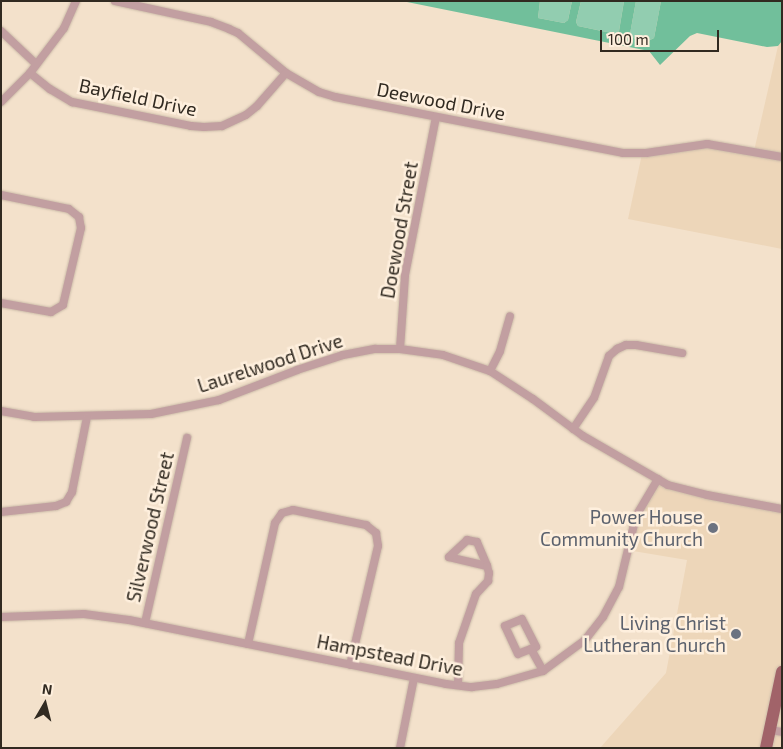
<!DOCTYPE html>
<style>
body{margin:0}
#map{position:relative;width:783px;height:749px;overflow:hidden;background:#f3e1cb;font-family:"Exo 2",sans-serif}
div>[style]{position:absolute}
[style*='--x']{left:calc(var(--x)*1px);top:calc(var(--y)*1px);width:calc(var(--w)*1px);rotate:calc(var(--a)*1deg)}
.built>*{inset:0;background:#edd6b9}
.green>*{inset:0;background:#92cdb0}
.forest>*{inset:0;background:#71bf9b}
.roads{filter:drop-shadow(0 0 1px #ccbca9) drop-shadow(0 0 1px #ccbca9)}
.minor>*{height:8px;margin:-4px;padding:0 4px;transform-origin:4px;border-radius:4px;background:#c29fa1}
.primary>*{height:12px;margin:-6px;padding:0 6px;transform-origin:6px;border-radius:6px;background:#a16369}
.dots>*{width:14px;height:14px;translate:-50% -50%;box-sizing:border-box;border:2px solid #feefdd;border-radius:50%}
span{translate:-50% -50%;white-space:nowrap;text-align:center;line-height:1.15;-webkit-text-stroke:5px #feefdd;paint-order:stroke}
.street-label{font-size:19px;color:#312a21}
.worship-label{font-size:19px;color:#5b616d}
.right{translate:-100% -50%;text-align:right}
.frame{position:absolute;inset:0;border:2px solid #312a21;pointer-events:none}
.north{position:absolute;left:20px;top:679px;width:50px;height:50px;-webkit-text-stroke:4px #feefdd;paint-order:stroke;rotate:8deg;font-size:14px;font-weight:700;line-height:20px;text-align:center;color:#312a21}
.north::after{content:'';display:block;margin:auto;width:18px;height:22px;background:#312a21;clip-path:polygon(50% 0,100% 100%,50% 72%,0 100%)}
.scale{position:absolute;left:600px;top:30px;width:119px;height:22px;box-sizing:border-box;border:2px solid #312a21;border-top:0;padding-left:6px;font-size:15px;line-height:18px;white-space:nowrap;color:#312a21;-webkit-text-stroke:4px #feefdd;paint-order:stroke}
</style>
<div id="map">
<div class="built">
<div style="clip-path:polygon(782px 41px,782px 249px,628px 219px,642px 154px,683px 147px,754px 151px,778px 46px)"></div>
<div style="clip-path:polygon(658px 480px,684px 489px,782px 508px,782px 748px,600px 748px,666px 673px,687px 560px,627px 550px,634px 521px)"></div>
</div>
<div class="green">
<div style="clip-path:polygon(540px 1px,572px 1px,568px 20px,564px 23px,538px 18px)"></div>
<div style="clip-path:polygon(581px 1px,624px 1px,619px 31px,616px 34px,578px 26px,576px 22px)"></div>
<div style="clip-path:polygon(636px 1px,661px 1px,654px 38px,648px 41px,633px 38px,630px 34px)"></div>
</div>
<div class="forest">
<div style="clip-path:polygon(402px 1px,540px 1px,538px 18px,564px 23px,568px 20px,572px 1px,581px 1px,576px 22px,578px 26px,616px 34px,619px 31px,624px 1px,636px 1px,630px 34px,633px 38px,648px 41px,654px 38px,661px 1px,782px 1px,782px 41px,778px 46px,767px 47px,697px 33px,690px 36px,660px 65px,649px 51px)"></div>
</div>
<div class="roads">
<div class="minor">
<div style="--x:115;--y:1;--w:98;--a:12.3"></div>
<div style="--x:211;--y:22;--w:19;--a:21"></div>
<div style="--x:229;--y:29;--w:10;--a:24"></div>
<div style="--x:238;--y:33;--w:62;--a:39.8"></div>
<div style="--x:286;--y:73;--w:38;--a:30"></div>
<div style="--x:319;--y:92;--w:17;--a:17"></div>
<div style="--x:335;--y:97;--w:293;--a:11"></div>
<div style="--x:623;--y:153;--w:23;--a:0"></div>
<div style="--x:646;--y:153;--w:62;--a:-8.4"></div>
<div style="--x:707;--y:144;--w:76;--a:9.8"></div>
<div style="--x:1;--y:31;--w:48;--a:43.3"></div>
<div style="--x:30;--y:73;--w:26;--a:39"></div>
<div style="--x:50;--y:89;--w:26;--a:31"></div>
<div style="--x:72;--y:102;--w:121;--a:11.4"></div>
<div style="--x:191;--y:126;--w:13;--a:4"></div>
<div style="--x:204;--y:127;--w:18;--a:-3"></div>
<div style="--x:222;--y:126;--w:26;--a:-25"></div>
<div style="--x:246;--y:115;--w:14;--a:-39"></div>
<div style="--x:257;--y:106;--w:44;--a:-48.7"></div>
<div style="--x:1;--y:102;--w:41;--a:-45"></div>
<div style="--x:30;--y:73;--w:56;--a:-52.9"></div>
<div style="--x:64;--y:28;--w:30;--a:-66"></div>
<div style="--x:1;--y:195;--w:69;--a:11.6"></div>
<div style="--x:69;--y:209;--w:13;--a:39"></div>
<div style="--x:79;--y:217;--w:11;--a:80"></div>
<div style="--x:81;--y:228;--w:79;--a:103.2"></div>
<div style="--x:63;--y:305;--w:14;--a:150"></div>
<div style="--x:51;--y:312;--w:51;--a:-169.8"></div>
<div style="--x:400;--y:349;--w:74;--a:-86.1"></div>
<div style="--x:405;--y:275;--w:161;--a:-78.9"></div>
<div style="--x:490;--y:371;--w:22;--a:-63"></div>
<div style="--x:500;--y:351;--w:36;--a:-74"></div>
<div style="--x:1;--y:411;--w:34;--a:10"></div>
<div style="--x:34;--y:417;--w:117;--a:-1.5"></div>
<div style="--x:151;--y:414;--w:69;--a:-11.6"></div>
<div style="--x:219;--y:400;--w:84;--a:-21"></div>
<div style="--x:297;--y:370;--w:48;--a:-18.1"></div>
<div style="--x:343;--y:355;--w:33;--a:-11"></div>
<div style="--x:375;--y:349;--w:25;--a:0"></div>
<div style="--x:400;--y:349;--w:43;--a:7.9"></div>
<div style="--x:443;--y:355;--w:50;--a:18.8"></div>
<div style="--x:490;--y:371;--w:51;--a:33.1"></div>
<div style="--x:533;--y:399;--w:62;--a:36.5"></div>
<div style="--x:583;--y:436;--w:98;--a:30"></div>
<div style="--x:668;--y:485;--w:40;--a:14.4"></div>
<div style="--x:707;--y:495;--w:76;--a:10.6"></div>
<div style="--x:573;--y:429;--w:37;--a:-56"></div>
<div style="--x:594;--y:398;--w:45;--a:-70.3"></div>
<div style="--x:609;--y:356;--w:11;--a:-41"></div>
<div style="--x:617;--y:349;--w:10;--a:-24"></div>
<div style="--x:626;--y:345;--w:10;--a:0"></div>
<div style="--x:636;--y:345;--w:47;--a:9.9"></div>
<div style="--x:1;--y:512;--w:55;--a:-6.2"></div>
<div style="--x:56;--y:506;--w:11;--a:-22"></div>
<div style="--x:66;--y:502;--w:12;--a:-59"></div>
<div style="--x:72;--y:492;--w:76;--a:-78.7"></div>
<div style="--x:467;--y:540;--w:10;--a:11"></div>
<div style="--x:477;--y:542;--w:26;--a:67"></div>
<div style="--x:487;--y:566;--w:39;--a:-167"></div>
<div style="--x:449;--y:557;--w:25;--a:-43"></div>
<div style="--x:1;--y:617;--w:83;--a:-2.1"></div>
<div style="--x:84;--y:614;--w:45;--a:7.6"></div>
<div style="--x:129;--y:620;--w:323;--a:11.4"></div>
<div style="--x:446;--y:684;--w:26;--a:7"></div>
<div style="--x:472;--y:687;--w:25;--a:-7"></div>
<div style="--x:497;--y:684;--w:48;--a:-15.8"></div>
<div style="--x:543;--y:671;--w:52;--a:-36.4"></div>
<div style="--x:585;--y:640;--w:29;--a:-52"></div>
<div style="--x:603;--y:617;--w:34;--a:-62"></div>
<div style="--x:619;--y:587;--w:73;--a:-76.5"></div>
<div style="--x:636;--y:516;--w:43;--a:-59.3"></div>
<div style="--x:522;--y:619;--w:31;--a:63"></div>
<div style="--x:536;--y:647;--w:19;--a:159"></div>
<div style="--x:518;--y:654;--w:31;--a:-115"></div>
<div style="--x:505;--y:626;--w:18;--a:-22"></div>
<div style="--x:145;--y:623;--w:190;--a:-77.2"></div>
<div style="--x:248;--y:644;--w:124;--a:-77.4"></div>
<div style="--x:275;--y:523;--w:12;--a:-55"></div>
<div style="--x:282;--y:513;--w:11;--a:-15"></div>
<div style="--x:293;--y:510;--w:75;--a:11.6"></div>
<div style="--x:366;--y:525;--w:13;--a:39"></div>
<div style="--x:376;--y:533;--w:13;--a:81"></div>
<div style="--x:378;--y:546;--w:122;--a:103.2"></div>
<div style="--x:531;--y:649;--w:25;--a:61"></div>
<div style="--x:458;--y:685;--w:42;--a:-88.6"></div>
<div style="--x:459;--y:643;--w:52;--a:-70.9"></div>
<div style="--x:476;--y:594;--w:18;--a:-47"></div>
<div style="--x:488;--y:581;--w:8;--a:-83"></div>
<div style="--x:489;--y:573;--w:7;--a:-106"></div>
<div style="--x:770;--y:730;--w:12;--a:9"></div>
<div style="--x:400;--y:748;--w:71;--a:-78.7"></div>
</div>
<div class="primary">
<div style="--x:766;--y:748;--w:78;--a:-78.1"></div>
</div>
</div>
<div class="dots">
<div style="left:713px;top:528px;background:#6b7280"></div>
<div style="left:736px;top:634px;background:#6b7280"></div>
</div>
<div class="street-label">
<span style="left:138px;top:97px;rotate:12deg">Bayfield Drive</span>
<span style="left:441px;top:101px;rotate:11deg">Deewood Drive</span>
<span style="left:399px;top:230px;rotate:-80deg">Doewood Street</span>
<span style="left:270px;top:363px;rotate:-18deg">Laurelwood Drive</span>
<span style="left:150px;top:527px;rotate:-77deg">Silverwood Street</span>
<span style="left:390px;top:655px;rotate:11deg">Hampstead Drive</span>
</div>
<div class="worship-label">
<span class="right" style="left:703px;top:528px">Power House<br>Community Church</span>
<span class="right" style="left:726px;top:634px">Living Christ<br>Lutheran Church</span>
</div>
<div class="frame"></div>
<div class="north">N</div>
<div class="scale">100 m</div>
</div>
